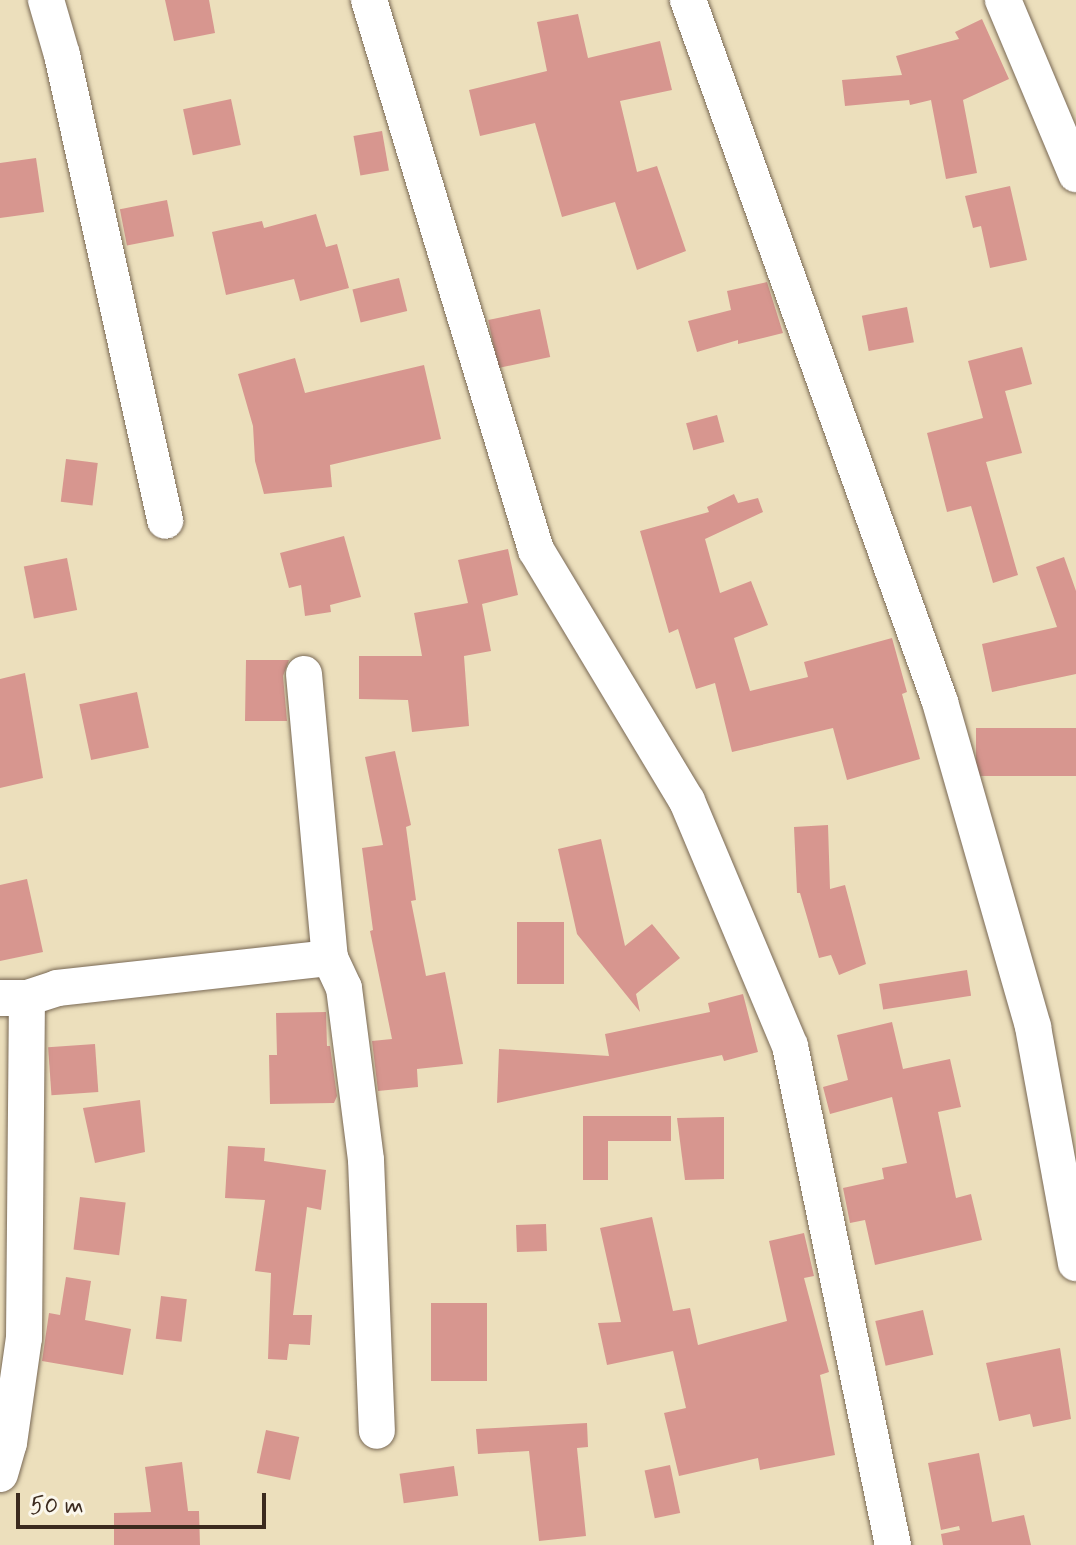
<!DOCTYPE html>
<style>
body{margin:0}
#map{position:relative;width:1076px;height:1545px;overflow:hidden;background:#ecdfbc;font-family:Mynerve,sans-serif}
div>[style]{position:absolute}
[style*='--x']{left:calc(var(--x)*1px);top:calc(var(--y)*1px);width:calc(var(--w)*1px);rotate:calc(var(--a)*1deg)}
.building>*{inset:0;background:#d7968f;transform-origin:0 0}
.roads{filter:drop-shadow(0 0 2px #796955) drop-shadow(0 0 2px #796955)}
.minor>*{height:36px;margin:-18px;padding:0 18px;transform-origin:18px;border-radius:18px;background:#fff}
span{translate:-50% -50%;white-space:nowrap;text-align:center;line-height:1.15;-webkit-text-stroke:6px #fbf7ec;paint-order:stroke}
.scale{position:absolute;left:16px;top:1493px;width:250px;height:36px;box-sizing:border-box;border:4px solid #3b2a1e;border-top:0;padding-left:10px;font-size:24px;line-height:28px;white-space:nowrap;color:#3b2a1e;-webkit-text-stroke:6px #fbf7ec;paint-order:stroke}
</style>
<div id="map">
<div class="building">
<div style="clip-path:polygon(165px 0,209px 0,215px 33px,174px 41px)"></div>
<div style="clip-path:polygon(578px 14px,588px 58px,660px 41px,672px 90px,620px 101px,637px 172px,657px 166px,686px 251px,637px 270px,615px 202px,562px 217px,535px 123px,480px 136px,469px 90px,547px 71px,537px 22px)"></div>
<div style="clip-path:polygon(982px 19px,1009px 79px,963px 100px,977px 173px,946px 179px,931px 100px,910px 105px,909px 100px,845px 106px,842px 80px,902px 75px,896px 56px,959px 39px,955px 32px)"></div>
<div style="left:231px;top:99px;width:47px;height:49px;rotate:78deg"></div>
<div style="left:382px;top:131px;width:40px;height:29px;rotate:80deg"></div>
<div style="clip-path:polygon(36px 158px,44px 212px,0 218px,0 163px)"></div>
<div style="clip-path:polygon(1010px 186px,1027px 260px,990px 268px,981px 226px,973px 228px,965px 196px)"></div>
<div style="left:167px;top:200px;width:37px;height:48px;rotate:79deg"></div>
<div style="clip-path:polygon(316px 214px,326px 247px,337px 244px,349px 288px,300px 301px,294px 279px,226px 295px,212px 232px,262px 221px,264px 228px)"></div>
<div style="left:399px;top:278px;width:34px;height:48px;rotate:76deg"></div>
<div style="clip-path:polygon(767px 282px,783px 333px,738px 344px,738px 340px,697px 352px,688px 321px,731px 310px,727px 291px)"></div>
<div style="left:907px;top:307px;width:36px;height:46px;rotate:79deg"></div>
<div style="left:540px;top:309px;width:49px;height:53px;rotate:78deg"></div>
<div style="clip-path:polygon(1022px 347px,1032px 384px,1005px 391px,1022px 453px,986px 462px,1018px 575px,993px 583px,971px 506px,947px 512px,927px 433px,983px 418px,968px 361px)"></div>
<div style="clip-path:polygon(295px 358px,305px 393px,424px 365px,441px 439px,330px 465px,332px 487px,264px 494px,255px 461px,253px 426px,238px 374px)"></div>
<div style="left:717px;top:415px;width:28px;height:32px;rotate:75deg"></div>
<div style="left:66px;top:459px;width:32px;height:43px;rotate:7deg"></div>
<div style="clip-path:polygon(734px 494px,738px 503px,758px 498px,763px 512px,705px 539px,720px 593px,751px 581px,768px 625px,734px 638px,750px 691px,808px 677px,804px 662px,892px 638px,907px 692px,902px 694px,920px 759px,847px 780px,833px 728px,732px 752px,715px 683px,696px 689px,678px 629px,669px 633px,640px 531px,709px 512px,707px 507px)"></div>
<div style="clip-path:polygon(344px 536px,361px 597px,330px 605px,331px 612px,305px 616px,301px 585px,289px 588px,280px 553px)"></div>
<div style="clip-path:polygon(508px 549px,518px 595px,482px 604px,491px 651px,464px 656px,469px 726px,412px 732px,408px 700px,359px 699px,359px 656px,422px 656px,414px 613px,468px 603px,458px 560px)"></div>
<div style="clip-path:polygon(1064px 557px,1076px 591px,1076px 674px,992px 692px,982px 644px,1057px 627px,1036px 567px)"></div>
<div style="left:67px;top:558px;width:53px;height:44px;rotate:79deg"></div>
<div style="clip-path:polygon(246px 660px,289px 660px,283px 676px,287px 721px,245px 721px)"></div>
<div style="clip-path:polygon(25px 673px,43px 778px,0 788px,0 679px)"></div>
<div style="left:137px;top:692px;width:57px;height:59px;rotate:78deg"></div>
<div style="left:1076px;top:728px;width:48px;height:100px;rotate:90deg"></div>
<div style="clip-path:polygon(395px 751px,411px 825px,406px 827px,416px 900px,411px 901px,426px 976px,445px 972px,463px 1064px,417px 1069px,418px 1087px,378px 1091px,372px 1041px,392px 1039px,370px 931px,373px 930px,362px 848px,383px 845px,365px 757px)"></div>
<div style="clip-path:polygon(828px 825px,830px 889px,845px 885px,866px 964px,839px 975px,831px 955px,819px 958px,800px 893px,797px 893px,794px 827px)"></div>
<div style="clip-path:polygon(601px 839px,625px 946px,652px 924px,680px 958px,636px 994px,640px 1012px,577px 934px,558px 849px)"></div>
<div style="clip-path:polygon(27px 879px,43px 952px,0 961px,0 885px)"></div>
<div style="left:517px;top:922px;width:47px;height:62px"></div>
<div style="left:967px;top:970px;width:26px;height:89px;rotate:81deg"></div>
<div style="clip-path:polygon(743px 994px,758px 1052px,724px 1061px,722px 1055px,497px 1103px,499px 1049px,609px 1056px,605px 1034px,710px 1012px,708px 1003px)"></div>
<div style="clip-path:polygon(326px 1012px,327px 1046px,330px 1046px,337px 1096px,334px 1103px,270px 1104px,269px 1055px,277px 1055px,276px 1013px)"></div>
<div style="clip-path:polygon(892px 1022px,903px 1069px,950px 1059px,961px 1107px,938px 1112px,956px 1198px,971px 1194px,982px 1240px,875px 1265px,865px 1220px,850px 1223px,843px 1188px,884px 1179px,882px 1168px,907px 1163px,892px 1097px,830px 1114px,823px 1087px,848px 1080px,837px 1035px)"></div>
<div style="left:95px;top:1044px;width:48px;height:47px;rotate:86deg"></div>
<div style="clip-path:polygon(140px 1100px,145px 1152px,95px 1163px,83px 1108px)"></div>
<div style="clip-path:polygon(583px 1116px,671px 1116px,671px 1141px,608px 1141px,608px 1180px,583px 1180px)"></div>
<div style="clip-path:polygon(724px 1117px,724px 1179px,685px 1180px,677px 1118px)"></div>
<div style="clip-path:polygon(228px 1146px,265px 1148px,264px 1161px,326px 1170px,321px 1210px,307px 1207px,293px 1315px,312px 1315px,310px 1345px,289px 1344px,287px 1360px,268px 1359px,271px 1273px,255px 1271px,265px 1200px,225px 1198px)"></div>
<div style="left:80px;top:1197px;width:46px;height:53px;rotate:7deg"></div>
<div style="clip-path:polygon(652px 1217px,673px 1311px,690px 1308px,698px 1345px,787px 1321px,769px 1241px,804px 1233px,814px 1276px,804px 1278px,829px 1372px,820px 1375px,835px 1455px,760px 1470px,758px 1458px,679px 1476px,664px 1413px,686px 1408px,673px 1351px,607px 1365px,598px 1323px,621px 1322px,600px 1228px)"></div>
<div style="left:546px;top:1224px;width:27px;height:30px;rotate:88deg"></div>
<div style="clip-path:polygon(66px 1277px,91px 1281px,85px 1320px,131px 1329px,123px 1375px,42px 1361px,49px 1313px,60px 1315px)"></div>
<div style="left:161px;top:1296px;width:26px;height:43px;rotate:7deg"></div>
<div style="left:431px;top:1303px;width:56px;height:78px"></div>
<div style="left:923px;top:1310px;width:46px;height:49px;rotate:77deg"></div>
<div style="clip-path:polygon(1060px 1348px,1071px 1419px,1033px 1427px,1030px 1414px,999px 1421px,986px 1363px)"></div>
<div style="clip-path:polygon(587px 1423px,588px 1447px,577px 1448px,586px 1536px,539px 1541px,529px 1451px,478px 1454px,476px 1429px)"></div>
<div style="left:266px;top:1430px;width:34px;height:44px;rotate:12deg"></div>
<div style="clip-path:polygon(979px 1453px,992px 1522px,1024px 1515px,1031px 1545px,943px 1545px,941px 1534px,960px 1530px,959px 1526px,941px 1530px,928px 1463px)"></div>
<div style="clip-path:polygon(182px 1462px,188px 1511px,199px 1511px,200px 1545px,114px 1545px,114px 1513px,151px 1512px,145px 1467px)"></div>
<div style="left:670px;top:1465px;width:49px;height:26px;rotate:78deg"></div>
<div style="left:454px;top:1466px;width:30px;height:55px;rotate:82deg"></div>
</div>
<div class="roads">
<div class="minor">
<div style="--x:46;--y:0;--w:57;--a:73.8"></div>
<div style="--x:62;--y:55;--w:477;--a:77.5"></div>
<div style="--x:369;--y:0;--w:575;--a:73.11"></div>
<div style="--x:536;--y:550;--w:293;--a:59"></div>
<div style="--x:687;--y:801;--w:266;--a:67.2"></div>
<div style="--x:790;--y:1046;--w:510;--a:78.34"></div>
<div style="--x:688;--y:0;--w:746;--a:70.25"></div>
<div style="--x:940;--y:702;--w:338;--a:74"></div>
<div style="--x:1033;--y:1027;--w:240;--a:79.7"></div>
<div style="--x:1003;--y:0;--w:189;--a:67.2"></div>
<div style="--x:304;--y:674;--w:285;--a:84.8"></div>
<div style="--x:330;--y:958;--w:33;--a:65"></div>
<div style="--x:344;--y:988;--w:173;--a:82.7"></div>
<div style="--x:366;--y:1160;--w:271;--a:87.7"></div>
<div style="--x:0;--y:998;--w:27;--a:0"></div>
<div style="--x:27;--y:998;--w:32;--a:-18"></div>
<div style="--x:57;--y:988;--w:275;--a:-6.3"></div>
<div style="--x:0;--y:1474;--w:32;--a:-74"></div>
<div style="--x:9;--y:1443;--w:106;--a:-81.9"></div>
<div style="--x:24;--y:1338;--w:340;--a:-89.5"></div>
</div>
</div>
<div class="scale">50 m</div>
</div>
